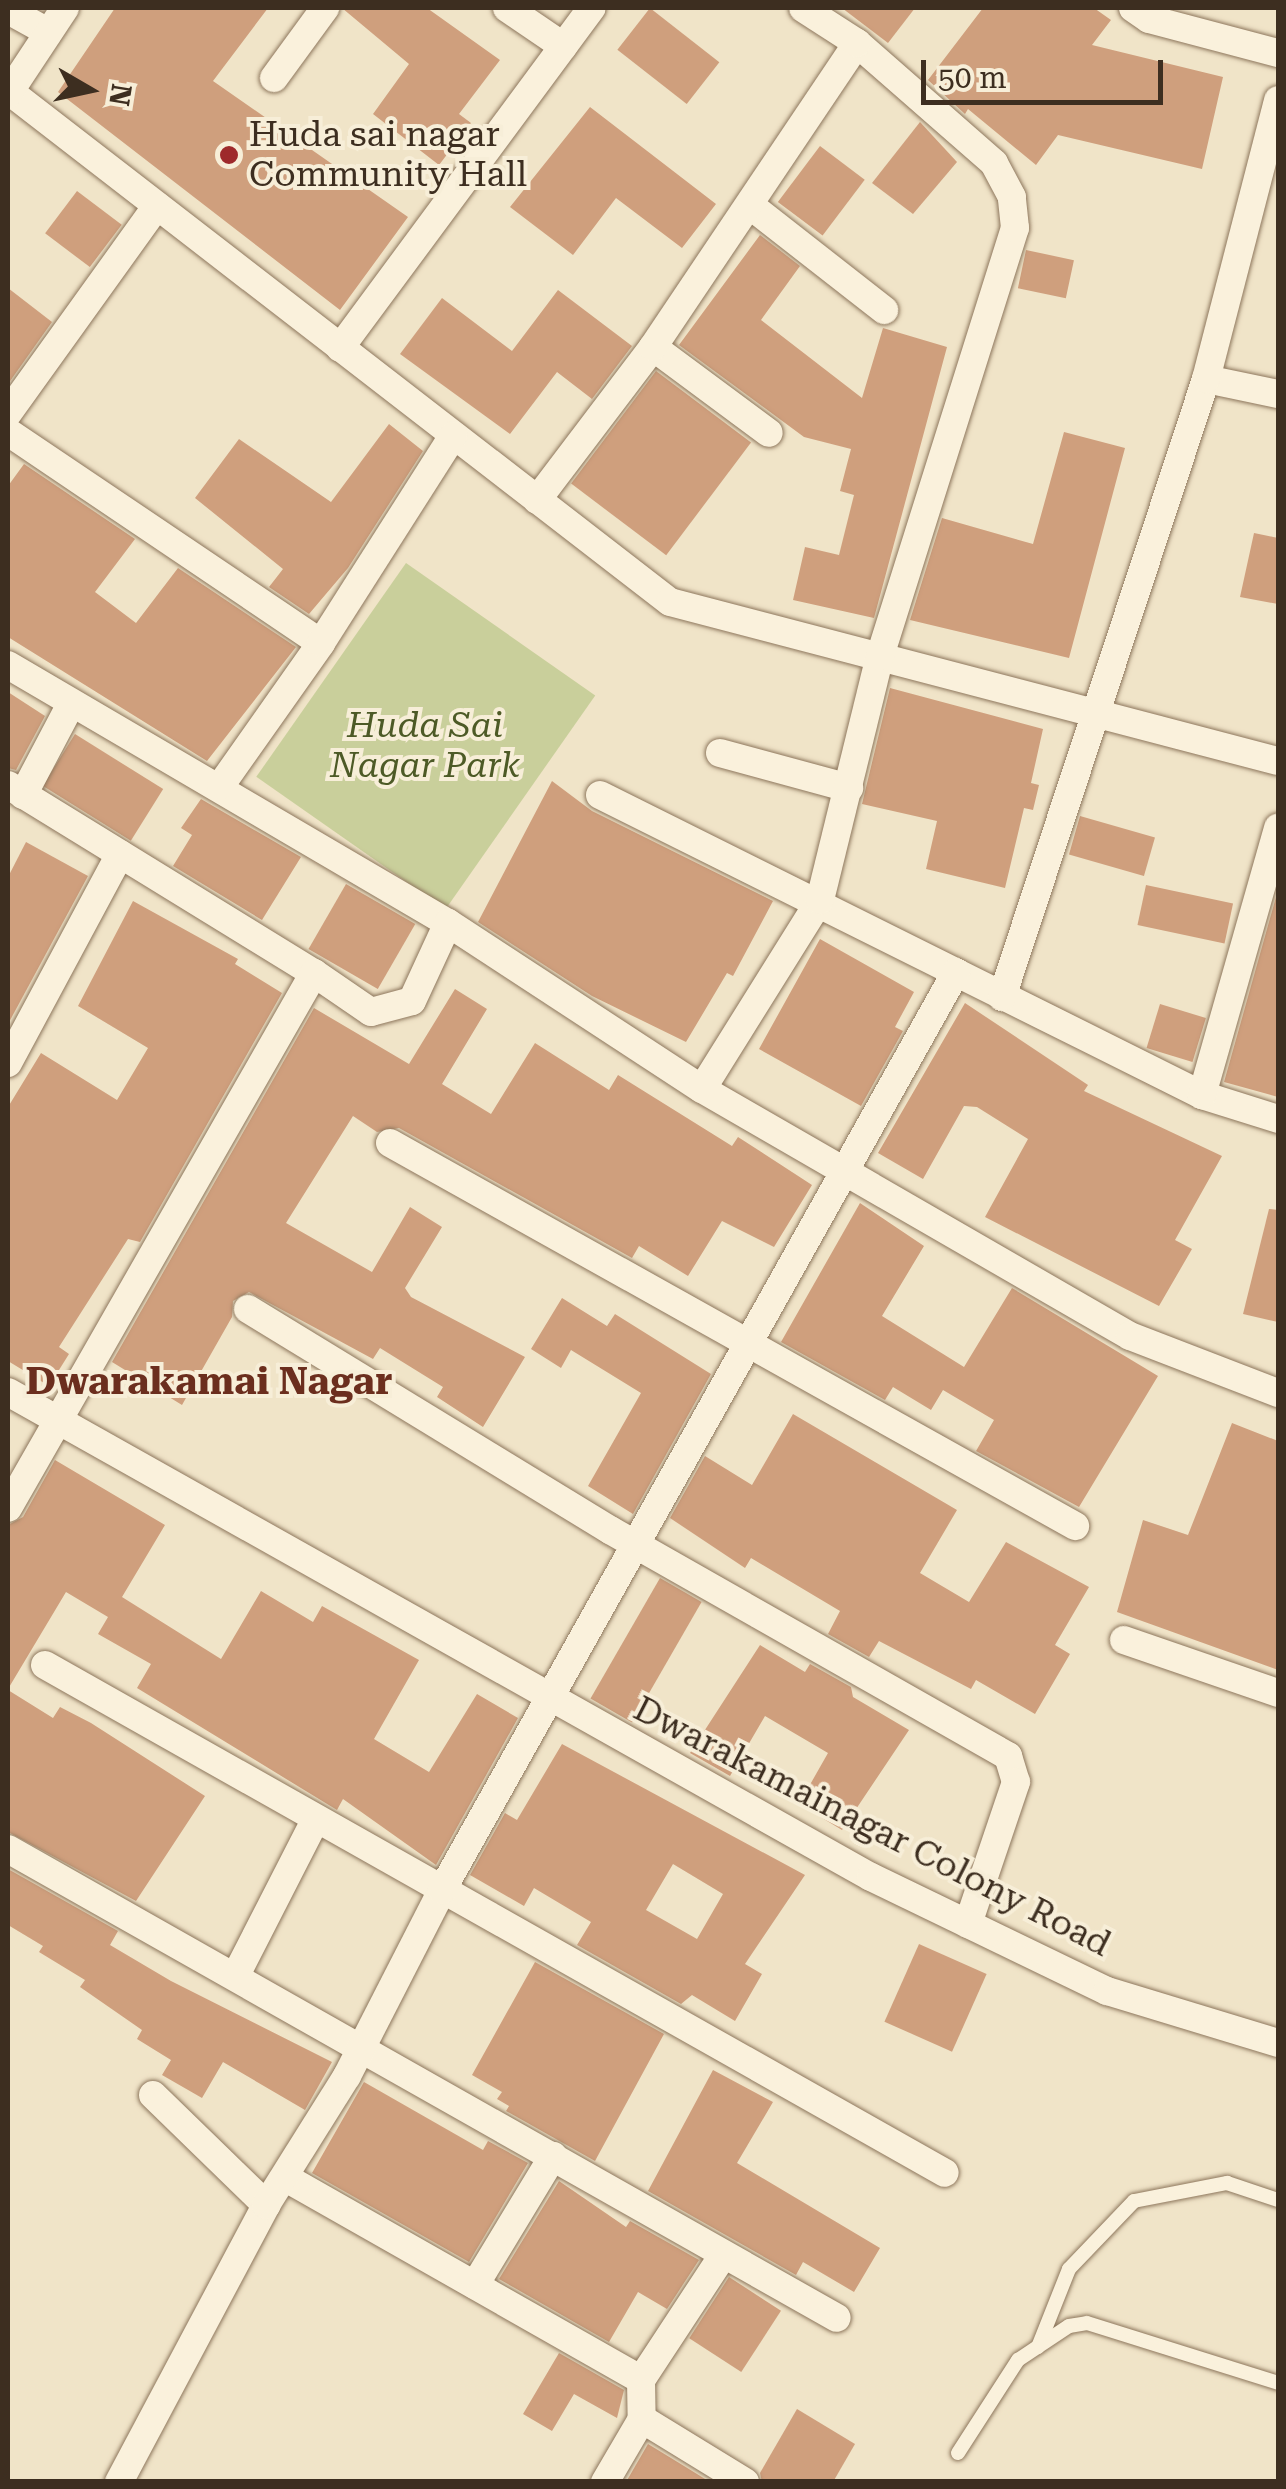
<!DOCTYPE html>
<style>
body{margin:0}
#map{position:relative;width:1286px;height:2489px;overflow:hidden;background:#f0e4c8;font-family:"Roboto Serif",serif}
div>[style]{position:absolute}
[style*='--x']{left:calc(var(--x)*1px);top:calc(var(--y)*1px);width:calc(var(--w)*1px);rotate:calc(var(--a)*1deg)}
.green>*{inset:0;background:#c9cf9b;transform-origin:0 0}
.building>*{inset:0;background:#cf9f7d;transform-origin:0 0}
.roads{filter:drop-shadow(0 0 2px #8d765c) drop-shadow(0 0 2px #8d765c)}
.lane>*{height:14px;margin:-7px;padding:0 7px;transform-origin:7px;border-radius:7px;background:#faf1dc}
.street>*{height:28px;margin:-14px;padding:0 14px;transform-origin:14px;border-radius:14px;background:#faf1dc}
.dots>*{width:28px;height:28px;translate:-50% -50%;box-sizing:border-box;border:5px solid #f7eed8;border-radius:50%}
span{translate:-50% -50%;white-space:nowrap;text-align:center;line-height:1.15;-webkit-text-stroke:8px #f7eed8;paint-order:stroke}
.poi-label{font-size:35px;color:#3d2e20}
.left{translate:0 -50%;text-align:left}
.park-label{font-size:35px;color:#4d5a26;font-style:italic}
.street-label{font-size:35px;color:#3d2e20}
.neighbourhood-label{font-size:38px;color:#6b2e1e;font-weight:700}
.frame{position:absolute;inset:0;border:10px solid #3d2e20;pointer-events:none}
.north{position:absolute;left:40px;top:40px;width:100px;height:100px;-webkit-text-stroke:8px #f7eed8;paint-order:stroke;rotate:99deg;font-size:28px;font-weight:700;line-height:40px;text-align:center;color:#3d2e20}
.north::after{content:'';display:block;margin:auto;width:35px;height:45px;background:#3d2e20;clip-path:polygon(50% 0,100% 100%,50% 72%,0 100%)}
.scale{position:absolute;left:921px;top:60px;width:242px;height:45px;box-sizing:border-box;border:5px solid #3d2e20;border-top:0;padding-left:12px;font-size:30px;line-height:35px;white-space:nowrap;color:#3d2e20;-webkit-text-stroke:8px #f7eed8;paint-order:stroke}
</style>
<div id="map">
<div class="green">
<div style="left:406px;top:563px;width:231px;height:261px;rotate:35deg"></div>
</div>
<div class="building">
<div style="clip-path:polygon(115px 8px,268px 8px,213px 81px,408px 217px,340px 310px,58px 92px)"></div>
<div style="clip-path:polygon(342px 8px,427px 8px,500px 60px,459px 114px,471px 123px,439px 165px,373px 114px,409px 64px)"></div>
<div style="left:650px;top:8px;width:88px;height:53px;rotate:38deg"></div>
<div style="clip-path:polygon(842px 8px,915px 8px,888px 43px)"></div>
<div style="clip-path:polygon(983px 8px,1094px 8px,1111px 20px,1092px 45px,1223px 77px,1202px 169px,1058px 135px,1036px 165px,968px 109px,965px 114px,928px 80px)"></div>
<div style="clip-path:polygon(590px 107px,716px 204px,682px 248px,616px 198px,573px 255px,510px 207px)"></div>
<div style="clip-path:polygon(920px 122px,957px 162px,913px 214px,872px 183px)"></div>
<div style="left:820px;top:146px;width:56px;height:70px;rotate:37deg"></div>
<div style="left:77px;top:191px;width:56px;height:53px;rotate:37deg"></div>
<div style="clip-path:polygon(760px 235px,800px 266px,761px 320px,862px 398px,883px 328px,947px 347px,874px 618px,793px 600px,805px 547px,839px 555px,854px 495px,840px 491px,851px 449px,804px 437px,679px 345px)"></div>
<div style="left:1026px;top:250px;width:49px;height:39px;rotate:12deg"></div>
<div style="clip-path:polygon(8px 288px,52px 322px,8px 384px)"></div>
<div style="clip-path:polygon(558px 290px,632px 346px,592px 399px,557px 372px,510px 434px,400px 354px,442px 298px,512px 351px)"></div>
<div style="left:656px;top:371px;width:119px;height:141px;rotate:37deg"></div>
<div style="clip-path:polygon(389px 424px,423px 451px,348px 568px,309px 614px,269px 587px,283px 569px,195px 498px,239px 439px,331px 502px)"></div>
<div style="clip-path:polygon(1064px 432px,1125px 448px,1069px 658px,910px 620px,942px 518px,1033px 544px)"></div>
<div style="clip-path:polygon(24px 464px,135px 539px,95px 592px,136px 623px,178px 568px,296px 647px,207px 761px,8px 637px,8px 486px)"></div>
<div style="clip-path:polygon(1254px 533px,1278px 538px,1278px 604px,1240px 597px)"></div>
<div style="clip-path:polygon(890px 688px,1043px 729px,1031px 783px,1039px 785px,1033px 810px,1024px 808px,1005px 888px,926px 869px,937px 821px,862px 804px)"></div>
<div style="clip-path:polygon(8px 692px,45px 716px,16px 770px,8px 768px)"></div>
<div style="left:75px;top:734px;width:104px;height:61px;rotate:32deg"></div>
<div style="clip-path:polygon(552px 781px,592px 811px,773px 901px,733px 976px,727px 973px,686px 1042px,592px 996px,478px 922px)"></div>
<div style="clip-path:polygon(201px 799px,301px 857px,262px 920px,173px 866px,192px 835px,181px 828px)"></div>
<div style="left:1080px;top:816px;width:78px;height:40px;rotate:16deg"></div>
<div style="clip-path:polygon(26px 842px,88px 876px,8px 1024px,8px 877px)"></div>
<div style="left:346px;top:884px;width:80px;height:75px;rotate:30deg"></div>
<div style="left:1146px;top:885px;width:89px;height:41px;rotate:12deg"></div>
<div style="clip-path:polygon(1278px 890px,1278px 1097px,1224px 1082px)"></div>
<div style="clip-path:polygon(133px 901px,238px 959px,235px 964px,282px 993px,140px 1242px,128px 1239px,59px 1347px,69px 1354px,49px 1386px,8px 1361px,8px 1107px,41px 1053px,117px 1100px,148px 1048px,78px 1006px)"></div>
<div style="clip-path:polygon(820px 939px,914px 992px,895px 1027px,903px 1031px,861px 1106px,759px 1049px)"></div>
<div style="clip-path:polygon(455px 989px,487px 1009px,442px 1084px,491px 1114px,535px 1043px,609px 1090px,618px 1075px,732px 1146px,738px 1137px,812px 1185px,774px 1247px,722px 1221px,688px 1276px,639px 1246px,632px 1258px,399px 1128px,377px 1132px,353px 1116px,286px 1223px,372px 1272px,410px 1207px,442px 1227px,405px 1288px,411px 1297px,525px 1357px,483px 1427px,437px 1397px,443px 1387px,380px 1348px,373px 1359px,249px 1292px,233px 1301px,232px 1317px,182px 1405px,112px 1362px,314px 1008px,409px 1064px)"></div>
<div style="clip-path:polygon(965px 1003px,1088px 1085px,1084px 1091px,1222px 1156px,1175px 1240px,1192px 1249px,1159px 1306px,985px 1217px,1028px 1139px,977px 1107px,964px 1106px,923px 1179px,878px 1153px)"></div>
<div style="left:1160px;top:1004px;width:48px;height:46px;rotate:17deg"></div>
<div style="clip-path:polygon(860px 1203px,924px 1246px,882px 1316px,964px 1367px,1012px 1288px,1158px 1376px,1079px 1507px,976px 1451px,994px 1420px,943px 1390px,931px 1410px,893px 1387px,885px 1400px,781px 1342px)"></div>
<div style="clip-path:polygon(1269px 1209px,1278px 1210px,1278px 1322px,1243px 1314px)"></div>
<div style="clip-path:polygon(562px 1298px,607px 1326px,615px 1314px,711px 1374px,633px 1514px,588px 1486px,641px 1393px,571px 1350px,561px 1368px,531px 1349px)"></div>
<div style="clip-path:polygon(793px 1414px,957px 1510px,920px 1573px,969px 1602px,1006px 1542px,1089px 1587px,1055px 1645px,1070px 1654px,1035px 1714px,976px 1680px,971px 1689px,879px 1641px,869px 1657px,828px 1634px,840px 1611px,751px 1558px,745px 1568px,670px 1518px,705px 1456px,752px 1485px)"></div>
<div style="clip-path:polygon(1232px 1423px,1278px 1441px,1278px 1670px,1117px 1612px,1143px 1520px,1188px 1535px)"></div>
<div style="clip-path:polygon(55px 1460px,165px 1525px,122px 1597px,221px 1659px,261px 1591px,313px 1622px,322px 1606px,419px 1660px,374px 1739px,429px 1772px,477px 1694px,518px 1718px,436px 1865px,343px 1799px,337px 1810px,137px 1688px,151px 1664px,98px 1634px,108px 1617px,66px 1592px,8px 1689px,8px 1525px,23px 1517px)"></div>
<div style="left:660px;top:1578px;width:48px;height:139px;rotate:30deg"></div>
<div style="clip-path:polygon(760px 1645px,805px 1672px,810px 1664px,851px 1687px,853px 1697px,909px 1730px,842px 1830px,799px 1804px,828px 1753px,765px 1716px,730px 1776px,690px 1753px)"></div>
<div style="clip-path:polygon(8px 1690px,53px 1718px,60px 1707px,91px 1723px,205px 1796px,136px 1901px,8px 1832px)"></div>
<div style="clip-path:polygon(evenodd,562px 1744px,805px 1875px,745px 1964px,762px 1974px,735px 2021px,692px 1995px,681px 2004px,577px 1945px,591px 1922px,534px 1888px,524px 1906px,470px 1875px,505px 1813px,517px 1820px,562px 1744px,673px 1864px,723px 1894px,697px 1939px,646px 1910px,673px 1864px)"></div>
<div style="clip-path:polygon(8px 1869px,118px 1931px,110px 1945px,171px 1981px,332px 2062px,305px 2110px,223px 2062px,202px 2098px,162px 2075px,171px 2060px,137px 2039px,142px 2030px,80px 1987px,85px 1980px,39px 1952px,43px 1946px,8px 1925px)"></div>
<div style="left:919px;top:1944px;width:74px;height:85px;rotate:24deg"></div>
<div style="clip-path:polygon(535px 1962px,664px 2034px,595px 2161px,506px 2111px,509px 2106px,497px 2099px,502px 2092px,472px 2075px)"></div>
<div style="clip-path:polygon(713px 2070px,773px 2102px,737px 2163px,880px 2248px,854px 2292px,803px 2262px,796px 2275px,648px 2191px)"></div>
<div style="clip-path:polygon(364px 2082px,483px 2150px,488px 2141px,528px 2163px,469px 2262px,312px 2173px)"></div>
<div style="clip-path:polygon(559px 2181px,626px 2227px,630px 2221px,699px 2260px,667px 2309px,638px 2292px,609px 2342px,499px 2279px)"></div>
<div style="left:729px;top:2277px;width:62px;height:73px;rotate:33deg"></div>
<div style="clip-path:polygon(559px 2353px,624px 2390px,617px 2418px,574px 2394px,552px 2431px,523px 2414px)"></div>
<div style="clip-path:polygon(797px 2409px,855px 2444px,833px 2482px,762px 2482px,760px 2473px)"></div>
<div style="clip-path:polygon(648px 2444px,671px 2458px,710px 2482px,626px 2482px)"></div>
</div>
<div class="roads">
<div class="lane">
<div style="--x:1038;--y:2347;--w:84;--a:-68.3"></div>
<div style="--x:1069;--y:2269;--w:94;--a:-46.3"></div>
<div style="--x:1134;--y:2201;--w:95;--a:-11"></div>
<div style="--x:1227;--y:2183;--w:54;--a:18.4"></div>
<div style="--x:958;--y:2453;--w:111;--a:-57.2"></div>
<div style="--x:1018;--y:2360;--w:61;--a:-33.7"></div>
<div style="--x:1069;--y:2326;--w:18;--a:-9"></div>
<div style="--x:1087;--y:2323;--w:200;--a:17.4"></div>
</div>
<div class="street">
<div style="--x:507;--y:8;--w:68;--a:34.2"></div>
<div style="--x:1133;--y:8;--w:19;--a:35"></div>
<div style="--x:1149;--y:19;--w:133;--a:14.8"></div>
<div style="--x:8;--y:10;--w:46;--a:28.8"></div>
<div style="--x:274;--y:78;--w:87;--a:-53.9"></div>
<div style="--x:9;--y:91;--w:835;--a:37.71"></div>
<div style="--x:670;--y:602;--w:628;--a:14.66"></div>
<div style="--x:8;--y:94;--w:103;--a:-56.5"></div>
<div style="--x:751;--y:206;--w:169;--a:38"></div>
<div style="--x:653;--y:347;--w:144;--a:36.6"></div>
<div style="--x:340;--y:348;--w:423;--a:-53.5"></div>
<div style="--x:1206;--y:379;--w:74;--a:11.8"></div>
<div style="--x:8;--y:413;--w:255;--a:-54.3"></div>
<div style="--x:8;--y:432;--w:377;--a:34"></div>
<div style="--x:537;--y:500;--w:192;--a:-52.8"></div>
<div style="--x:653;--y:347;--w:366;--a:-56.1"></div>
<div style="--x:8;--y:665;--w:510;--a:30.39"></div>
<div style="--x:448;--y:923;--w:303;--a:33.2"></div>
<div style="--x:702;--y:1089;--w:494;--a:30"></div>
<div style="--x:1130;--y:1336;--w:159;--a:21.1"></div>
<div style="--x:720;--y:753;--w:134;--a:15.2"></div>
<div style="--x:8;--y:785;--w:359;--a:31.6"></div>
<div style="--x:314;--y:973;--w:616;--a:119.77"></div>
<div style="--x:221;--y:785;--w:174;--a:-54.8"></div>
<div style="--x:321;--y:643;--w:246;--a:-57.5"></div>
<div style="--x:23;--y:795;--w:103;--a:-62.2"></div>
<div style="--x:600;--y:795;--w:673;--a:26.49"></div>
<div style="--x:1202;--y:1095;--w:80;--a:17.5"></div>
<div style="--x:314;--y:973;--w:69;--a:34.4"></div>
<div style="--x:371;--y:1012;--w:42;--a:-15"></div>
<div style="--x:412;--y:1001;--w:86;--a:-65.2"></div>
<div style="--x:1002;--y:997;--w:651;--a:-71.73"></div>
<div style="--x:1206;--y:379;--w:288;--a:-75.5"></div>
<div style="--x:8;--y:1063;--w:237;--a:-61.8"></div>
<div style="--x:702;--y:1089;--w:223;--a:-58"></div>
<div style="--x:820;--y:900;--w:251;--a:-76.2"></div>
<div style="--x:880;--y:656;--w:449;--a:-72.5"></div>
<div style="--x:1015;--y:228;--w:31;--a:-96"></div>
<div style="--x:1012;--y:197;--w:38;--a:-118"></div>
<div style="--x:994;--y:163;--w:182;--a:-138.8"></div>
<div style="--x:857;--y:43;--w:64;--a:-147.1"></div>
<div style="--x:1202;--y:1095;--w:278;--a:-74.1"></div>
<div style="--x:390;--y:1143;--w:785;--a:29.21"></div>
<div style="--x:248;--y:1309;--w:424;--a:31.4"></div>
<div style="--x:610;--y:1530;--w:458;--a:29.6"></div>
<div style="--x:1008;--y:1756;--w:27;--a:73"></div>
<div style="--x:1016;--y:1782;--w:150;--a:108.7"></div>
<div style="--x:8;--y:1392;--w:990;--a:29.34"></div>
<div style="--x:871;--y:1877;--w:262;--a:25.8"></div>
<div style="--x:1107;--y:1991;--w:179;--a:16.9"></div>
<div style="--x:1124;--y:1640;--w:163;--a:19"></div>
<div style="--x:45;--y:1665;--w:1033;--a:29.44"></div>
<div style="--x:8;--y:1849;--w:952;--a:29.5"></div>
<div style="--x:236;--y:1975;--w:175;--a:-62.9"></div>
<div style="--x:153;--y:2095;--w:158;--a:44.2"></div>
<div style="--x:286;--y:2178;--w:408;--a:29.6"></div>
<div style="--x:641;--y:2380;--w:149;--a:-56.7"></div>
<div style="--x:475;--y:2285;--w:151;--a:-58.8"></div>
<div style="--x:641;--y:2380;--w:39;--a:89"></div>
<div style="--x:642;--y:2419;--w:121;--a:31.5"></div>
<div style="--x:119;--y:2482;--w:314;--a:-62"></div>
<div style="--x:266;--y:2205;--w:152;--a:-57.9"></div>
<div style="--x:347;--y:2076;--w:209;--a:-62.9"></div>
<div style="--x:442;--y:1890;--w:1052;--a:-60.75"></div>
<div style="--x:605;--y:2482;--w:73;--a:-59.6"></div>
</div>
</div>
<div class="dots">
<div style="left:229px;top:155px;background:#9e2a2b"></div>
</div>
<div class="poi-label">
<span class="left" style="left:249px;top:155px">Huda sai nagar<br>Community Hall</span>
</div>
<div class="park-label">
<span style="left:425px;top:746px">Huda Sai<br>Nagar Park</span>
</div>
<div class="street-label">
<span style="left:872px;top:1827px;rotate:27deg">Dwarakamainagar Colony Road</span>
</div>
<div class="neighbourhood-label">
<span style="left:209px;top:1382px">Dwarakamai Nagar</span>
</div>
<div class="frame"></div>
<div class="north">N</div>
<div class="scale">50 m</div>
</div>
